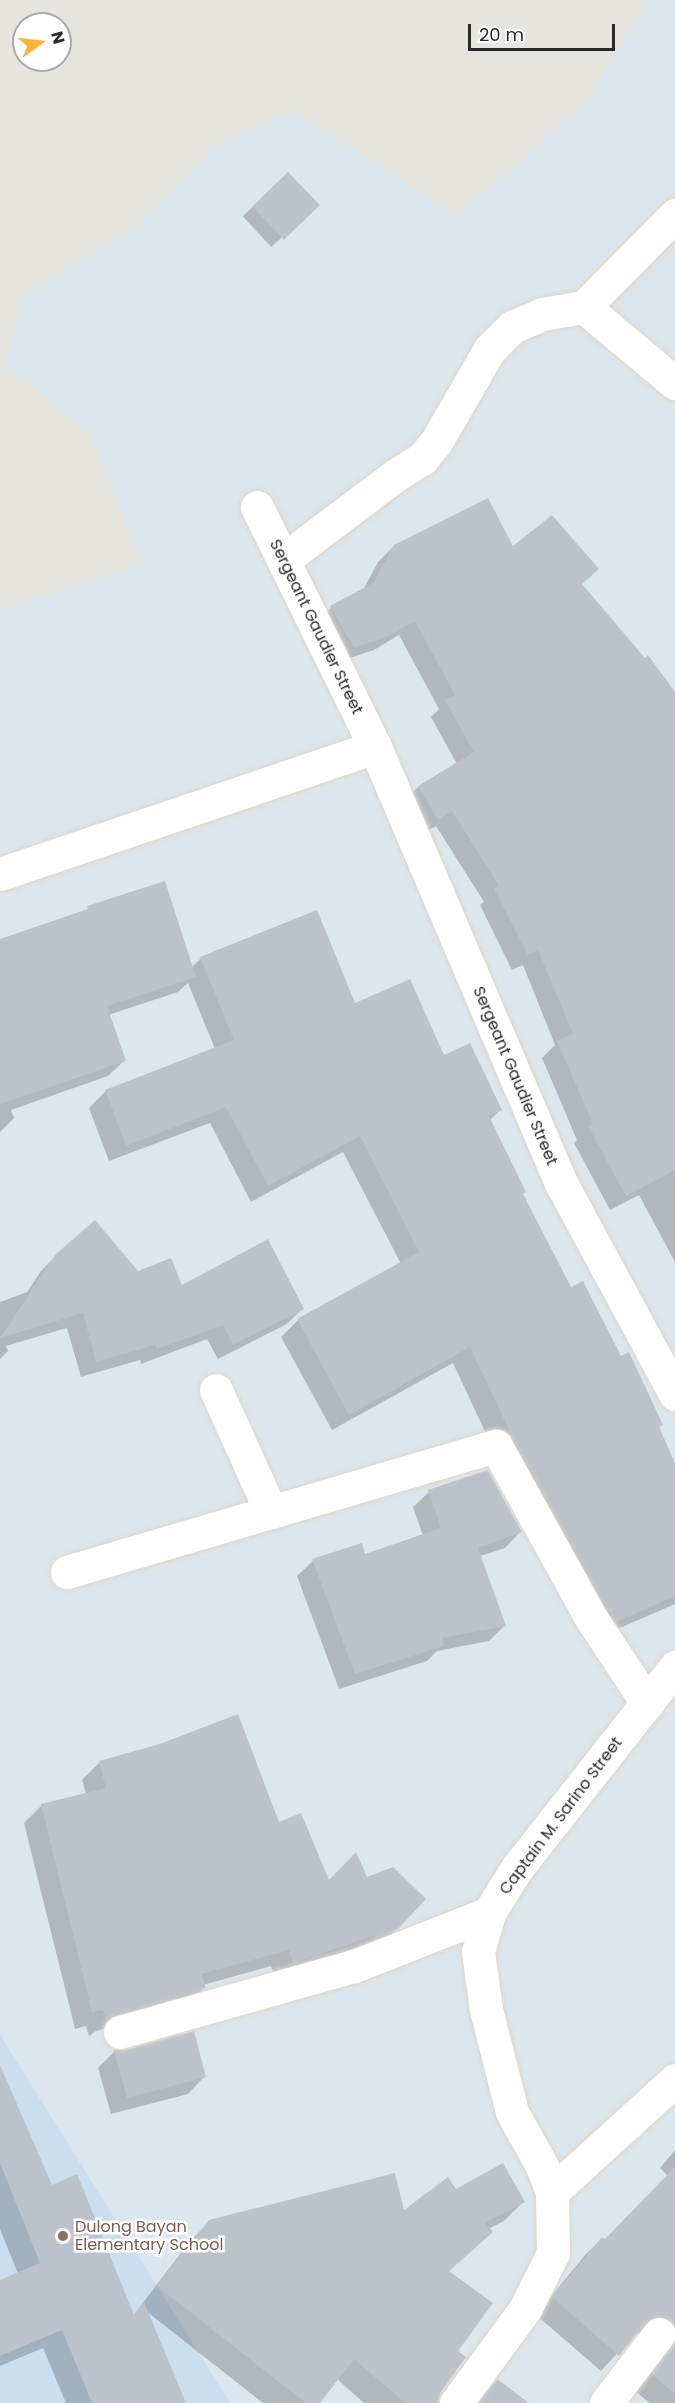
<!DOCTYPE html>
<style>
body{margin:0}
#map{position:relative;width:675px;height:2403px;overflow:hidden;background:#dce7ed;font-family:Poppins,sans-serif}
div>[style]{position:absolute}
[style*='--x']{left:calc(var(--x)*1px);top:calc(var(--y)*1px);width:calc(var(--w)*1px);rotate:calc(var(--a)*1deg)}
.industrial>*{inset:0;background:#e5e5dd}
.education>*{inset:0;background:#cadef0}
.shadow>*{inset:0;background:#0003;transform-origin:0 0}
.building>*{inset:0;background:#bbc2c9;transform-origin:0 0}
.roads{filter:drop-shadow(0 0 2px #ddd6ca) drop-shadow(0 0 2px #ddd6ca)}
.minor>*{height:33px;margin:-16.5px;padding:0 16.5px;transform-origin:16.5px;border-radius:16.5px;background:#fff}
.tertiary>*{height:33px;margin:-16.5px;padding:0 16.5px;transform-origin:16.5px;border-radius:16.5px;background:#fff}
.dots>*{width:16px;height:16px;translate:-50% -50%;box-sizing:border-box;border:3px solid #fff;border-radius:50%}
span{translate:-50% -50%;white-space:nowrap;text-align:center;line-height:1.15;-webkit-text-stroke:5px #fff;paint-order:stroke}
.street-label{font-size:16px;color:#2a2a2a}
.education-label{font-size:16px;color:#785e54}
.left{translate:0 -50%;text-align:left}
.north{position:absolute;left:12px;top:12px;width:60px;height:60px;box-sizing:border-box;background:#fff;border:2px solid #aaa;border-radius:50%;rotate:75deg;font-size:16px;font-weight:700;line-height:24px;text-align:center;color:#2a2a2a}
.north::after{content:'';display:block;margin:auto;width:21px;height:27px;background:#ffb237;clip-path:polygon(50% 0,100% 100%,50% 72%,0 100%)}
.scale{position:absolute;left:468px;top:24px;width:147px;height:27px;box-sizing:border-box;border:3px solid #2a2a2a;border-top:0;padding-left:8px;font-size:18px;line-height:21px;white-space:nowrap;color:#2a2a2a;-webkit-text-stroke:4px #fff;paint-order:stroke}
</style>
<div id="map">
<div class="industrial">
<div style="clip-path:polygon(evenodd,0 0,647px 0,588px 98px,457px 215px,293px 111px,211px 148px,135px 226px,21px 298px,5px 365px,91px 436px,141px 564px,0 610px,0 0,24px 24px,60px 24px,60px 60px,24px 60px,24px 24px)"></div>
</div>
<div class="education">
<div style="clip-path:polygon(0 2035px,230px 2403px,0 2403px)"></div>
</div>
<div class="shadow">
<div style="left:288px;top:174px;width:42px;height:62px;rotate:47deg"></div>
<div style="clip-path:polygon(394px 546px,513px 548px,581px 585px,675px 695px,675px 1262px,639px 1195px,610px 1210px,574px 1143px,577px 1140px,542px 1058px,555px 1045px,523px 965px,512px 970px,480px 905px,484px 902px,436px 826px,422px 834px,403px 802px,418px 787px,457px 764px,431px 717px,439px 709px,399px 635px,374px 650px,338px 662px,315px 623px,331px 608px,363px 590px,378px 562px)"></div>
<div style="clip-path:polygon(0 940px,191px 968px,201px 958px,354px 1005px,443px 1057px,500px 1110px,490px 1120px,522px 1195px,570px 1290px,657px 1428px,675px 1466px,675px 1604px,599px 1637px,495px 1453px,453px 1363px,332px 1430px,281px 1337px,298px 1320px,401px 1264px,343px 1152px,251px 1202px,210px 1123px,109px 1161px,89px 1108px,106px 1091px,215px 1049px,188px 983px,178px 992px,108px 1015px,124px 1061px,108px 1076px,11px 1110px,14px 1118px,0 1132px)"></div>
<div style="clip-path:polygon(57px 1255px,137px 1273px,181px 1287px,302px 1309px,287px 1324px,218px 1359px,207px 1339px,141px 1364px,140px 1360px,81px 1377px,67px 1328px,6px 1346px,8px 1351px,0 1359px,0 1302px,27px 1292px,41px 1271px)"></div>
<div style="clip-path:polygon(429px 1492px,520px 1532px,505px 1548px,480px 1556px,505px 1625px,489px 1641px,437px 1651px,427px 1661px,339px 1689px,297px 1576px,313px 1561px,364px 1556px,423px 1536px,413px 1507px)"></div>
<div style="clip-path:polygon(161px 1745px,278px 1823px,328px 1882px,366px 1879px,397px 1928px,379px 1946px,276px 1979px,271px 1966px,203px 1985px,204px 1988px,187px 2005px,96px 2031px,89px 2036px,86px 2026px,75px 2029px,24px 1823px,41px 1806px,86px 1794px,82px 1780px,99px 1763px)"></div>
<div style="clip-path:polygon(115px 2051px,204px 2077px,188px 2094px,111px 2114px,98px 2068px)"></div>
<div style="clip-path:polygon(0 2070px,51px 2187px,133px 2316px,190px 2241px,210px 2221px,403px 2213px,456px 2191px,523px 2202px,504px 2221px,488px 2229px,491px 2232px,448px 2272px,456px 2351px,436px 2403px,364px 2403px,337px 2379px,318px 2403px,263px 2403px,146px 2311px,184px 2403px,66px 2403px,43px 2348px,0 2366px,0 2281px,18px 2274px,0 2229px)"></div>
<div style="clip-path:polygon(675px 2150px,675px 2403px,650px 2403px,636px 2392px,661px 2355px,645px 2332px,636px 2333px,601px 2371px,536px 2315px,585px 2255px,602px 2239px,604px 2241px,668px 2176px,660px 2168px)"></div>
<div style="clip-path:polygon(497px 2381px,526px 2403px,476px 2403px)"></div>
</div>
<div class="building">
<div style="left:288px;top:172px;width:46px;height:50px;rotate:46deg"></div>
<div style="clip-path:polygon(488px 498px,513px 546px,552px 515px,599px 569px,582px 584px,645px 658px,648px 655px,675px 692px,675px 1170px,626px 1196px,588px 1126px,593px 1124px,557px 1041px,573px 1034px,538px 950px,528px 955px,494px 889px,499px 886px,452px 811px,438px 820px,418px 786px,474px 752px,445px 700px,455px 695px,415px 621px,391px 635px,354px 648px,330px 606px,373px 583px,394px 545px)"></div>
<div style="clip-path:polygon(165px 881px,196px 977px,107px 1006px,126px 1061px,0 1104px,0 939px,88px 909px,87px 906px)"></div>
<div style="clip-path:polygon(317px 910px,355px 1003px,410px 979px,444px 1055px,470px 1043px,502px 1110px,489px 1116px,526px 1192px,523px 1194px,571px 1287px,583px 1281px,621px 1356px,629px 1352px,663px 1425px,659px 1427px,675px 1463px,675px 1596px,616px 1622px,512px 1436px,470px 1347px,349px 1415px,297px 1319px,419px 1252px,360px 1136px,268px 1186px,226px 1107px,126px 1146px,105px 1090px,234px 1040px,200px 957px)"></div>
<div style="clip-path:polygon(95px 1220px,138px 1271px,171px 1258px,182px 1285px,268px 1239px,304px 1309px,233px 1345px,223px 1325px,157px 1349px,155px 1345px,96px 1362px,83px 1313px,0 1338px,56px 1254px)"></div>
<div style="clip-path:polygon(488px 1470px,522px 1532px,478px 1548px,506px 1626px,442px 1638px,444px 1646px,355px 1674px,312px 1559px,362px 1543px,365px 1554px,441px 1528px,428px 1490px)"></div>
<div style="clip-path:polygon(238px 1714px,279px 1822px,301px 1813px,329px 1880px,356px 1852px,367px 1877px,393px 1867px,426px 1899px,398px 1929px,378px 1937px,376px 1935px,293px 1963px,289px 1950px,201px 1974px,206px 1988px,115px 2014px,106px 2020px,103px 2010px,92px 2012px,41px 1804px,106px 1788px,99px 1761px,160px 1744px)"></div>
<div style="clip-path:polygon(194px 2031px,206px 2077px,127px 2098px,114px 2050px,125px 2050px)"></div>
<div style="clip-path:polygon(0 2065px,52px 2185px,77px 2174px,134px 2315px,144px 2302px,186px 2403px,92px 2403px,62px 2330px,0 2356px,0 2280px,40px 2263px,0 2163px)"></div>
<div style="clip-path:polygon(503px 2163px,525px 2202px,485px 2223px,493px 2232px,449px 2271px,493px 2303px,458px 2351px,466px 2357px,441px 2392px,438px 2403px,405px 2403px,354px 2359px,320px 2403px,306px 2403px,157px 2286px,209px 2220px,395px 2173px,404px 2210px,448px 2177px,456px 2189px)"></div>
<div style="clip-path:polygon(675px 2167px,675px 2325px,662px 2316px,651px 2317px,619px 2356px,552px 2297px,602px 2237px,605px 2239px)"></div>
<div style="clip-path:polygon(675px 2343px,675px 2394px,652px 2374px)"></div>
<div style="clip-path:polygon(497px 2379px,529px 2403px,479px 2403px)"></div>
</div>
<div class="roads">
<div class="minor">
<div style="--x:675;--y:215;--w:129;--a:134.7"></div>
<div style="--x:584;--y:307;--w:119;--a:39.9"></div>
<div style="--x:257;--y:507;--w:267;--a:63.8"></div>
<div style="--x:375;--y:747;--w:474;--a:66.9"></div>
<div style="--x:561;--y:1183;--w:240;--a:61.6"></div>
<div style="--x:283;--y:560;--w:141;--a:-37"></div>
<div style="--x:396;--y:475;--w:31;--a:-32"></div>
<div style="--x:422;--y:459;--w:22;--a:-51"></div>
<div style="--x:436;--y:442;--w:108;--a:-59.9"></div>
<div style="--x:490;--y:349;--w:31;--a:-45"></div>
<div style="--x:512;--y:327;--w:33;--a:-23"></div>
<div style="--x:542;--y:314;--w:43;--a:-9.5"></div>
<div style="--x:0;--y:874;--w:396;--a:-18.7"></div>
<div style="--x:216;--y:1390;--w:134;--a:65.7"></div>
<div style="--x:67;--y:1572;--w:447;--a:-16.4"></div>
<div style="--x:496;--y:1446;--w:196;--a:61.1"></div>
<div style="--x:591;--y:1618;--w:102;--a:56.6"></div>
<div style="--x:120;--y:2032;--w:243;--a:-15.8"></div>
<div style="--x:354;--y:1966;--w:145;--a:-21.4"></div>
<div style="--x:552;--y:2192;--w:166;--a:-42.3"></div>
<div style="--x:606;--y:2403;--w:87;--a:-52.5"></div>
</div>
<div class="tertiary">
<div style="--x:456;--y:2403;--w:117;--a:-53.7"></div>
<div style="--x:525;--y:2309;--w:63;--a:-63.4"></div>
<div style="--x:553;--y:2253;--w:61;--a:-90.9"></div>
<div style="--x:552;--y:2192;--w:28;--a:-111"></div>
<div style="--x:542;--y:2166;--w:62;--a:-119.1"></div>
<div style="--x:512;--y:2112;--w:106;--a:-104.2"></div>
<div style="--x:486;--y:2009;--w:58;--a:-98"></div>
<div style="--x:478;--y:1952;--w:41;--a:-74.2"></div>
<div style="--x:489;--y:1913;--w:53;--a:-58.1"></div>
<div style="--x:517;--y:1868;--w:256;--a:-51.8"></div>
</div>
</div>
<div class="dots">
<div style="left:63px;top:2236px;background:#8d6e63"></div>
</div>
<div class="street-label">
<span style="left:316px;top:627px;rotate:64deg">Sergeant Gaudier Street</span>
<span style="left:515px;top:1076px;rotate:67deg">Sergeant Gaudier Street</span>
<span style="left:561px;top:1816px;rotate:-53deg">Captain M. Sarino Street</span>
</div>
<div class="education-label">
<span class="left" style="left:75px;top:2236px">Dulong Bayan<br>Elementary School</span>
</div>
<div class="north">N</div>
<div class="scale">20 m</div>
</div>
